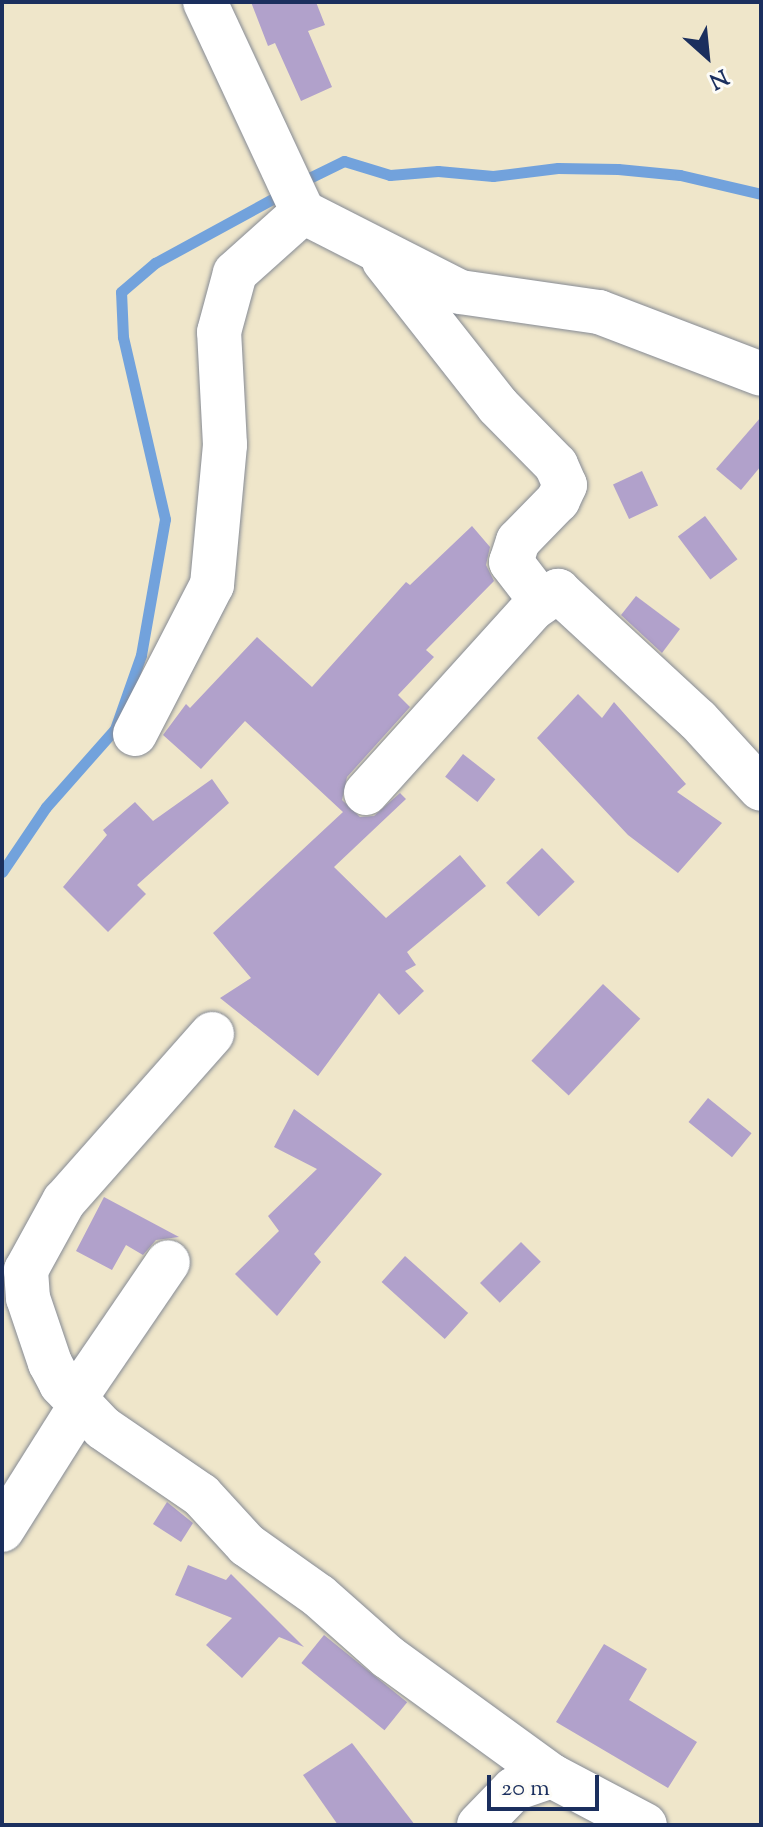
<!DOCTYPE html>
<style>
body{margin:0}
#map{position:relative;width:763px;height:1827px;overflow:hidden;background:#efe6ca;font-family:"Sorts Mill Goudy",serif}
div>[style]{position:absolute}
[style*='--x']{left:calc(var(--x)*1px);top:calc(var(--y)*1px);width:calc(var(--w)*1px);rotate:calc(var(--a)*1deg)}
.stream>*{height:11px;margin:-5.5px;padding:0 5.5px;transform-origin:5.5px;border-radius:5.5px;background:#72a2dc}
.building>*{inset:0;background:#b1a1cb;transform-origin:0 0}
.roads{filter:drop-shadow(0 0 2px #858a94) drop-shadow(0 0 2px #858a94)}
.minor>*{height:44px;margin:-22px;padding:0 22px;transform-origin:22px;border-radius:22px;background:#fff}
span{translate:-50% -50%;white-space:nowrap;text-align:center;line-height:1.15;-webkit-text-stroke:6px #fdfcf7;paint-order:stroke}
.frame{position:absolute;inset:0;border:4px solid #1b2f5e;pointer-events:none}
.north{position:absolute;left:667px;top:16px;width:80px;height:80px;-webkit-text-stroke:6px #fdfcf7;paint-order:stroke;rotate:153deg;font-size:22px;font-weight:700;line-height:32px;text-align:center;color:#1b2f5e}
.north::after{content:'';display:block;margin:auto;width:28px;height:36px;background:#1b2f5e;clip-path:polygon(50% 0,100% 100%,50% 72%,0 100%)}
.scale{position:absolute;left:487px;top:1775px;width:112px;height:36px;box-sizing:border-box;border:4px solid #1b2f5e;border-top:0;padding-left:10px;font-size:24px;line-height:28px;white-space:nowrap;color:#1b2f5e;-webkit-text-stroke:6px #fdfcf7;paint-order:stroke}
</style>
<div id="map">
<div class="stream">
<div style="--x:299;--y:183;--w:50;--a:-26.1"></div>
<div style="--x:344;--y:161;--w:48;--a:16.9"></div>
<div style="--x:390;--y:175;--w:48;--a:-4.8"></div>
<div style="--x:438;--y:171;--w:55;--a:5.2"></div>
<div style="--x:493;--y:176;--w:65;--a:-7"></div>
<div style="--x:558;--y:168;--w:60;--a:1"></div>
<div style="--x:618;--y:169;--w:62;--a:5.5"></div>
<div style="--x:680;--y:175;--w:83;--a:13.2"></div>
<div style="--x:2;--y:872;--w:78;--a:-55.9"></div>
<div style="--x:46;--y:807;--w:104;--a:-48.5"></div>
<div style="--x:115;--y:729;--w:78;--a:-70.6"></div>
<div style="--x:141;--y:655;--w:138;--a:-80"></div>
<div style="--x:165;--y:519;--w:187;--a:-103"></div>
<div style="--x:123;--y:337;--w:45;--a:-92.5"></div>
<div style="--x:121;--y:292;--w:45;--a:-40.5"></div>
<div style="--x:155;--y:263;--w:148;--a:-28.6"></div>
</div>
<div class="building">
<div style="clip-path:polygon(251px 2px,316px 2px,325px 25px,308px 31px,332px 87px,301px 101px,275px 43px,268px 46px)"></div>
<div style="clip-path:polygon(761px 417px,761px 466px,741px 490px,716px 469px)"></div>
<div style="left:642px;top:471px;width:38px;height:32px;rotate:65deg"></div>
<div style="left:705px;top:516px;width:54px;height:34px;rotate:53deg"></div>
<div style="clip-path:polygon(472px 526px,490px 547px,486px 565px,494px 581px,426px 650px,434px 657px,398px 695px,410px 707px,347px 777px,342px 800px,360px 817px,374px 816px,400px 793px,406px 799px,334px 867px,386px 918px,460px 855px,486px 886px,407px 952px,416px 965px,405px 971px,424px 991px,399px 1015px,379px 993px,318px 1076px,220px 998px,251px 978px,213px 933px,343px 812px,245px 721px,201px 769px,163px 735px,186px 704px,190px 708px,257px 637px,312px 687px,406px 582px,410px 585px)"></div>
<div style="clip-path:polygon(636px 596px,680px 629px,662px 653px,621px 615px)"></div>
<div style="clip-path:polygon(578px 694px,602px 718px,614px 702px,686px 784px,677px 792px,722px 823px,678px 873px,628px 835px,537px 738px)"></div>
<div style="left:463px;top:754px;width:41px;height:29px;rotate:38deg"></div>
<div style="clip-path:polygon(212px 779px,229px 803px,137px 885px,146px 894px,108px 932px,63px 887px,107px 835px,103px 830px,135px 802px,153px 821px)"></div>
<div style="left:542px;top:848px;width:47px;height:50px;rotate:46deg"></div>
<div style="left:603px;top:984px;width:51px;height:105px;rotate:43deg"></div>
<div style="left:708px;top:1098px;width:56px;height:31px;rotate:39deg"></div>
<div style="clip-path:polygon(294px 1109px,382px 1174px,314px 1254px,321px 1262px,277px 1316px,235px 1274px,279px 1231px,268px 1216px,317px 1169px,274px 1147px)"></div>
<div style="clip-path:polygon(104px 1197px,179px 1237px,156px 1240px,143px 1255px,126px 1245px,112px 1270px,76px 1251px)"></div>
<div style="left:521px;top:1242px;width:28px;height:58px;rotate:45deg"></div>
<div style="left:405px;top:1256px;width:85px;height:35px;rotate:42deg"></div>
<div style="clip-path:polygon(167px 1502px,193px 1523px,181px 1542px,153px 1524px)"></div>
<div style="clip-path:polygon(188px 1565px,226px 1580px,231px 1574px,304px 1647px,279px 1637px,242px 1678px,206px 1645px,232px 1618px,175px 1595px)"></div>
<div style="left:324px;top:1635px;width:107px;height:36px;rotate:39deg"></div>
<div style="clip-path:polygon(604px 1644px,647px 1669px,629px 1700px,697px 1742px,668px 1788px,556px 1722px)"></div>
<div style="clip-path:polygon(352px 1743px,415px 1825px,338px 1825px,303px 1775px)"></div>
</div>
<div class="roads">
<div class="minor">
<div style="--x:205;--y:2;--w:232;--a:65"></div>
<div style="--x:303;--y:212;--w:176;--a:27"></div>
<div style="--x:460;--y:292;--w:140;--a:8.2"></div>
<div style="--x:599;--y:312;--w:173;--a:20.9"></div>
<div style="--x:384;--y:261;--w:184;--a:51.8"></div>
<div style="--x:498;--y:406;--w:83;--a:45.5"></div>
<div style="--x:556;--y:465;--w:22;--a:66"></div>
<div style="--x:565;--y:485;--w:17;--a:115"></div>
<div style="--x:558;--y:500;--w:57;--a:134.3"></div>
<div style="--x:518;--y:541;--w:22;--a:108"></div>
<div style="--x:511;--y:562;--w:49;--a:52.4"></div>
<div style="--x:135;--y:734;--w:168;--a:-62.7"></div>
<div style="--x:212;--y:585;--w:141;--a:-84.7"></div>
<div style="--x:225;--y:445;--w:113;--a:-93"></div>
<div style="--x:219;--y:332;--w:61;--a:-74.8"></div>
<div style="--x:235;--y:273;--w:91;--a:-41.9"></div>
<div style="--x:366;--y:793;--w:248;--a:-47.9"></div>
<div style="--x:532;--y:609;--w:32;--a:-35"></div>
<div style="--x:558;--y:591;--w:190;--a:42.7"></div>
<div style="--x:698;--y:720;--w:93;--a:47.6"></div>
<div style="--x:212;--y:1034;--w:223;--a:131.5"></div>
<div style="--x:64;--y:1201;--w:79;--a:118.8"></div>
<div style="--x:26;--y:1270;--w:28;--a:86"></div>
<div style="--x:28;--y:1298;--w:69;--a:71.3"></div>
<div style="--x:50;--y:1363;--w:24;--a:62"></div>
<div style="--x:61;--y:1384;--w:61;--a:46.3"></div>
<div style="--x:103;--y:1428;--w:119;--a:34.4"></div>
<div style="--x:201;--y:1495;--w:68;--a:47.4"></div>
<div style="--x:247;--y:1545;--w:88;--a:35.3"></div>
<div style="--x:319;--y:1596;--w:92;--a:41.5"></div>
<div style="--x:388;--y:1657;--w:203;--a:36"></div>
<div style="--x:76;--y:1397;--w:163;--a:-55.7"></div>
<div style="--x:2;--y:1530;--w:150;--a:-57.8"></div>
<div style="--x:479;--y:1825;--w:50;--a:-45.8"></div>
<div style="--x:514;--y:1789;--w:40;--a:-18.9"></div>
<div style="--x:552;--y:1776;--w:105;--a:27.8"></div>
</div>
</div>
<div class="frame"></div>
<div class="north">N</div>
<div class="scale">20 m</div>
</div>
